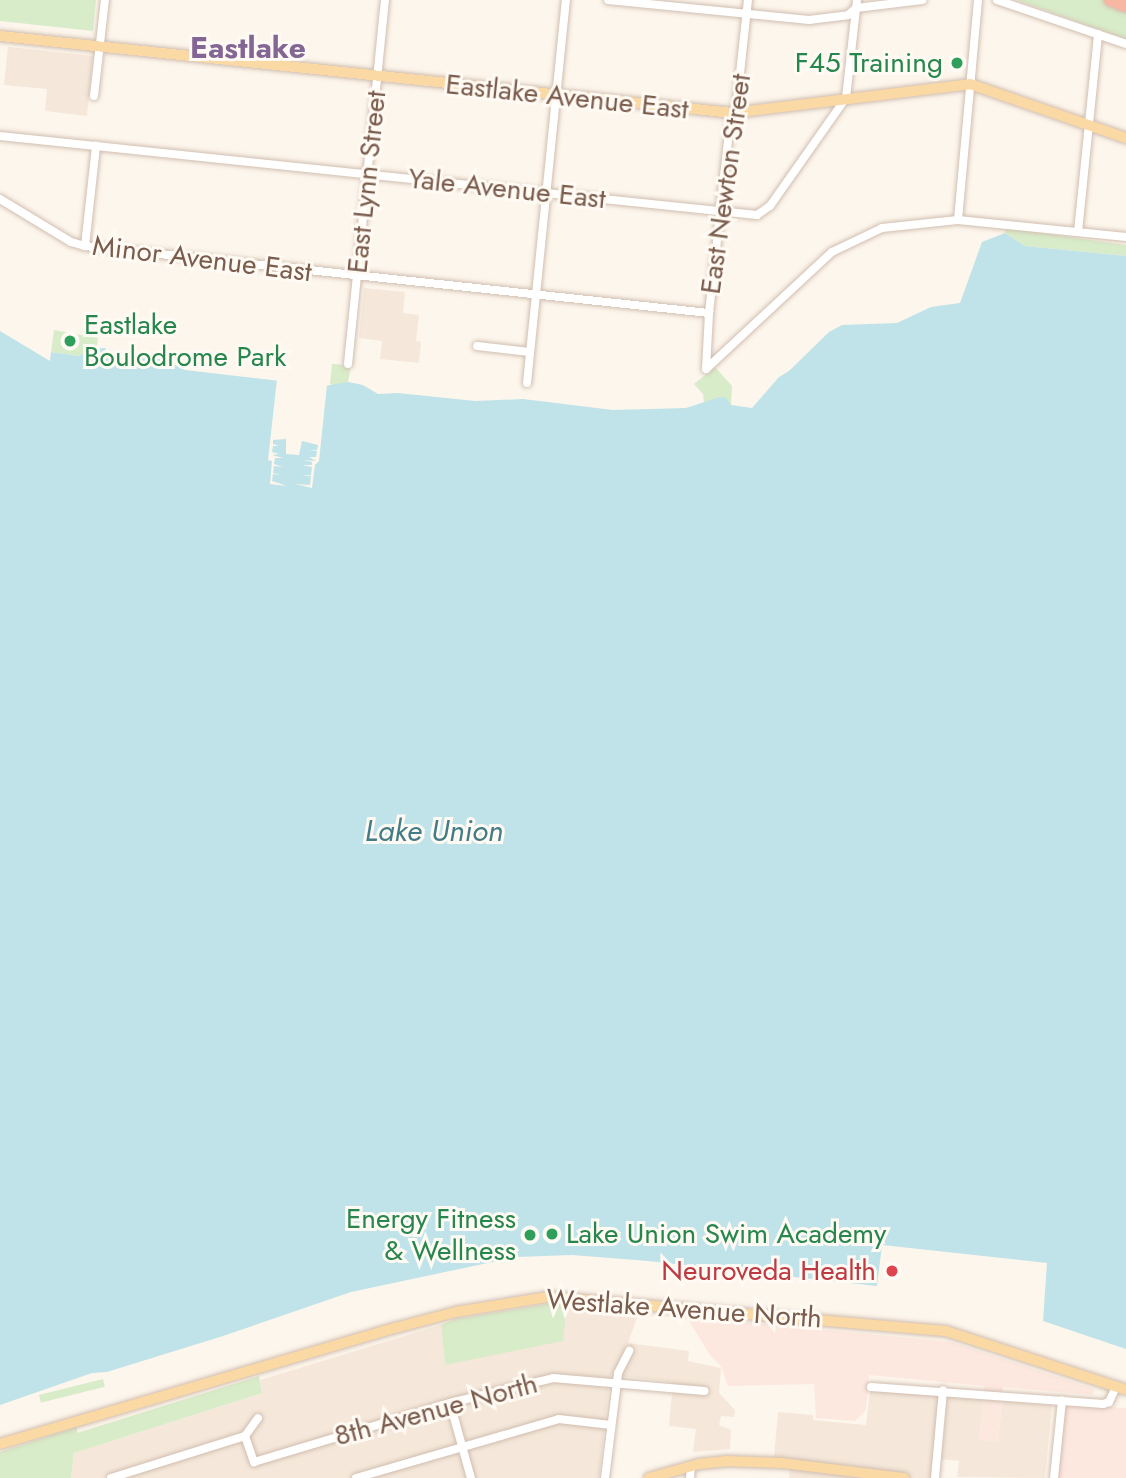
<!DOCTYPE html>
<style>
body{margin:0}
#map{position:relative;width:1126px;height:1478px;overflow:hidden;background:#fdf6ec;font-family:Jost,sans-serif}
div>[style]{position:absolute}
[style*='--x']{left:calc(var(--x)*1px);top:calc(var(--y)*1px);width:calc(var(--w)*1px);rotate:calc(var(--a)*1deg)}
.residential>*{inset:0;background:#f5e8da}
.commercial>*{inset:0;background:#fde8e0}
.green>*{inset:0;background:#d8ecc9;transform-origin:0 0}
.water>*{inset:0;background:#bfe3e8}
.pier>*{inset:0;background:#fdf6ec}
.roads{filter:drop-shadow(0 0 2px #d1beb0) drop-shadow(0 0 2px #d1beb0)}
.minor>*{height:8px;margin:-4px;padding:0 4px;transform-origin:4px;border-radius:4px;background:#fff}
.major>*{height:10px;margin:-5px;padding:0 5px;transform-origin:5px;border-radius:5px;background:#fbd9a5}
.highway>*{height:12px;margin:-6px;padding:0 6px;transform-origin:6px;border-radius:6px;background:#f7b7a3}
.dots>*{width:19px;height:19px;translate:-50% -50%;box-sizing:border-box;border:4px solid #fffaf3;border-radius:50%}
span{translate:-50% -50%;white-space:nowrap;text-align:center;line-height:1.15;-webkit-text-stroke:6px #fffaf3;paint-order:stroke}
.leisure-label{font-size:28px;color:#27864d}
.right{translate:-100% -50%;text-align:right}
.left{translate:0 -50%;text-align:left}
.street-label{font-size:28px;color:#7a5c4d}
.health-label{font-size:28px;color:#be3a42}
.neighbourhood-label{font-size:30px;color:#846695;font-weight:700}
.water-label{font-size:30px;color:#437c86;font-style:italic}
</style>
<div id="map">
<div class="residential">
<div style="clip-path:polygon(8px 47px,93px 56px,87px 116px,45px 111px,47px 89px,4px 85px)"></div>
<div style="clip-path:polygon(364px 288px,405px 292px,403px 313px,419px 315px,416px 341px,421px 342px,419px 363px,380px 359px,382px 341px,359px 338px)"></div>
<div style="clip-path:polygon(567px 1304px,639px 1312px,628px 1343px,689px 1351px,688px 1361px,721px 1368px,719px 1393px,735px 1410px,734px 1417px,721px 1416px,719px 1425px,731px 1430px,730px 1449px,693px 1452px,696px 1429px,669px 1426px,673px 1382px,610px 1375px,599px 1478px,71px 1478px,74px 1453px,262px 1393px,260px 1380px,441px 1325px,445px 1364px,562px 1341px)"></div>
<div style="clip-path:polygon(870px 1390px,939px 1396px,931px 1478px,789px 1478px,791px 1459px,774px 1457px,778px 1412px,813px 1415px,813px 1420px,866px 1425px)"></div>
<div style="clip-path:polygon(948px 1395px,983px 1398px,998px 1442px,1002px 1400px,1052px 1405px,1045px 1478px,957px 1477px,959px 1461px,941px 1459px)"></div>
</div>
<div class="commercial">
<div style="clip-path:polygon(687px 1317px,951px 1342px,1094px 1389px,1093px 1395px,1003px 1387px,998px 1442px,979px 1440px,984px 1386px,869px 1375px,866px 1410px,855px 1421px,816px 1418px,814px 1384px,728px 1386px,721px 1366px,709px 1354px)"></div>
<div style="clip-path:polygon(1065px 1404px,1126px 1408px,1126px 1478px,1057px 1478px)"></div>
</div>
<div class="green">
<div style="clip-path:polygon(0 0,96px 0,93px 31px,0 21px)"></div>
<div style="clip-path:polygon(1016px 0,1126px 0,1126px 39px)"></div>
<div style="clip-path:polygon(1005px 228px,1126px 245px,1126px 256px,1025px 246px,1005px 233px)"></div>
<div style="clip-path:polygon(54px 330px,98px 338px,97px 348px,89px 349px,79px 356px,51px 352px)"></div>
<div style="clip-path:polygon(332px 364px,351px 365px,348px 382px,336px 386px,330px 384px)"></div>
<div style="clip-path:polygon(715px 367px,732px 386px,731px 405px,725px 398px,704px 403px,703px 394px,694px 384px)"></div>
<div style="clip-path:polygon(547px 1304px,567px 1304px,563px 1341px,445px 1365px,441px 1325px,455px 1319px)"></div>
<div style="clip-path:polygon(259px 1376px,262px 1393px,74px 1453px,71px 1478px,0 1478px,0 1452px,77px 1427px,77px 1433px)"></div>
<div style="left:103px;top:1379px;width:8px;height:66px;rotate:76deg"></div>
</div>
<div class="water">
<div style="clip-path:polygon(1005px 233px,1025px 246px,1126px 256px,1126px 1349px,1043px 1321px,1047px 1263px,882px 1245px,877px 1286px,648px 1261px,572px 1255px,516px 1257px,351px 1292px,223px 1336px,107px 1372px,92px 1373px,0 1405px,0 331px,50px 361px,51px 352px,79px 356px,89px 349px,105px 348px,107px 352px,166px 360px,185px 370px,324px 386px,348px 382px,363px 385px,378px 394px,398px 393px,475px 401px,523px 399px,613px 410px,686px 408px,720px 397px,726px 398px,731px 405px,752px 408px,779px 377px,789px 371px,829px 332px,842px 325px,897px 323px,931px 307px,960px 303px,982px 242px)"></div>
</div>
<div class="pier">
<div style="clip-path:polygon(277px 379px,327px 385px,319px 461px,315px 465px,312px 488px,295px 484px,310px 485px,311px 476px,301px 475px,311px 475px,312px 467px,302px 465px,312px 465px,312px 462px,303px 460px,316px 461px,309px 457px,316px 457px,317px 451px,309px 450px,317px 450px,318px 445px,302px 441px,299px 455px,286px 454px,286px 439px,273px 440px,273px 444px,279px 446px,273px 446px,272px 452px,279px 454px,272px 455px,283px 458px,275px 458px,274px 464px,283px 467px,274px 466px,273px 473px,281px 475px,273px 474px,272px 481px,287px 486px,270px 484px,272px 461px,268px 460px)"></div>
</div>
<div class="roads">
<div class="minor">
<div style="--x:608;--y:0;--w:202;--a:5.7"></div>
<div style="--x:809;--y:20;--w:39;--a:-7"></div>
<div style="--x:848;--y:15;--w:11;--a:-41"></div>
<div style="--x:856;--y:8;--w:67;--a:-6.8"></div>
<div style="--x:997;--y:0;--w:136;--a:18.8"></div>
<div style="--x:94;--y:96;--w:97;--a:-83.5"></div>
<div style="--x:0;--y:136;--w:761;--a:5.96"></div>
<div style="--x:757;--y:215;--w:16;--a:-35"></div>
<div style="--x:770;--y:206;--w:132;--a:-54.9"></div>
<div style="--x:846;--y:98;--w:99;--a:-83.6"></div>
<div style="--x:0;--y:199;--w:83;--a:31.2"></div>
<div style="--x:71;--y:242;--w:15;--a:16"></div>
<div style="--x:85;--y:246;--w:628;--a:6.13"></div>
<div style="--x:958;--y:220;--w:221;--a:-84.8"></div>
<div style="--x:1078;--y:232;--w:199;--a:-84.2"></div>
<div style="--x:85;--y:246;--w:101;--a:-83.7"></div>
<div style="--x:477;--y:346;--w:53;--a:6.5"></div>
<div style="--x:348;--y:364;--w:366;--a:-84.2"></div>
<div style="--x:706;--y:369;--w:172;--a:-42.9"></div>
<div style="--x:832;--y:252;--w:55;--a:-25.6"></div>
<div style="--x:882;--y:228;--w:76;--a:-6"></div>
<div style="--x:958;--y:220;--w:169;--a:5.8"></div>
<div style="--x:706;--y:369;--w:56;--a:-86.9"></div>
<div style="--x:709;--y:313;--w:190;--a:-83.7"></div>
<div style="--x:730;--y:124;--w:24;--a:-73"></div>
<div style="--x:737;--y:101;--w:102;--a:-83.8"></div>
<div style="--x:527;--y:383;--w:385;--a:-84.2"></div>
<div style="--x:871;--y:1387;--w:233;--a:4.2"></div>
<div style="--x:1103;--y:1404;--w:6;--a:-18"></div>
<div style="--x:1109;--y:1402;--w:17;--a:-65"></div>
<div style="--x:450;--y:1403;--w:78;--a:74.4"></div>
<div style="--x:245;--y:1436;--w:28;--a:71"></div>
<div style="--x:254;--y:1462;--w:209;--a:-16.7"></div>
<div style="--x:454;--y:1402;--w:102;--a:-13.6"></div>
<div style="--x:553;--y:1378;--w:152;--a:4.9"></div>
<div style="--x:245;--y:1436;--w:22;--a:-54"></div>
<div style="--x:111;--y:1478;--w:140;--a:-17.4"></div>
<div style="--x:356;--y:1478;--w:211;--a:-16.2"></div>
<div style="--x:559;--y:1419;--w:52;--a:6.6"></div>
<div style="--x:605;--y:1478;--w:106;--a:-82.9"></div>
<div style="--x:618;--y:1373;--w:25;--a:-63"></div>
<div style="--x:690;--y:1478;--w:11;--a:-85"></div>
<div style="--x:935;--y:1478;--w:88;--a:-84.8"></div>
<div style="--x:1054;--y:1478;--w:78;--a:-84.1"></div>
</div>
<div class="major">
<div style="--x:0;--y:36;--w:736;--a:6"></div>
<div style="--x:732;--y:113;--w:240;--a:-6.9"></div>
<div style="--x:970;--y:84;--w:165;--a:19.1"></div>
<div style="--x:0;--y:1444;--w:412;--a:-16.4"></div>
<div style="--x:395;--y:1328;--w:63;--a:-14.7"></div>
<div style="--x:456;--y:1312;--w:93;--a:-9.3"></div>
<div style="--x:548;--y:1297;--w:399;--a:4.9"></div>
<div style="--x:946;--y:1331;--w:189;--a:18.1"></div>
<div style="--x:649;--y:1478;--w:52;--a:-15.6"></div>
<div style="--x:699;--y:1464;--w:27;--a:-6"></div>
<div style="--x:726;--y:1461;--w:56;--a:2"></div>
<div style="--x:782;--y:1463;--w:123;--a:7"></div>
</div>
<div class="highway">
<div style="--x:1110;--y:0;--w:17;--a:21"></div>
</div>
</div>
<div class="dots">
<div style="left:957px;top:63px;background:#2e9e5b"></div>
<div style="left:70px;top:341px;background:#2e9e5b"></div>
<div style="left:552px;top:1234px;background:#2e9e5b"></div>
<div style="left:530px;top:1235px;background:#2e9e5b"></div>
<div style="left:892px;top:1271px;background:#e0444e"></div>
</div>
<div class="leisure-label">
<span class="right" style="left:943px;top:63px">F45 Training</span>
<span class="left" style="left:84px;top:341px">Eastlake<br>Boulodrome Park</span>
<span class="right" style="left:516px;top:1235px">Energy Fitness<br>&amp; Wellness</span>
<span class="left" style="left:566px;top:1234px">Lake Union Swim Academy</span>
</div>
<div class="street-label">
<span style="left:567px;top:97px;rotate:6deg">Eastlake Avenue East</span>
<span style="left:367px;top:182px;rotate:-84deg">East Lynn Street</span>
<span style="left:726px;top:184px;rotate:-82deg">East Newton Street</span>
<span style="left:507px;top:189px;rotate:6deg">Yale Avenue East</span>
<span style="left:202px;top:259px;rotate:7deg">Minor Avenue East</span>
<span style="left:684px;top:1309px;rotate:4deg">Westlake Avenue North</span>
<span style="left:436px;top:1410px;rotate:-15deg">8th Avenue North</span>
</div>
<div class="health-label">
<span class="right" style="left:876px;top:1271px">Neuroveda Health</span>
</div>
<div class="neighbourhood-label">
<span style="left:248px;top:48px">Eastlake</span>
</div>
<div class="water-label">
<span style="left:434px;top:831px">Lake Union</span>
</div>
</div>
